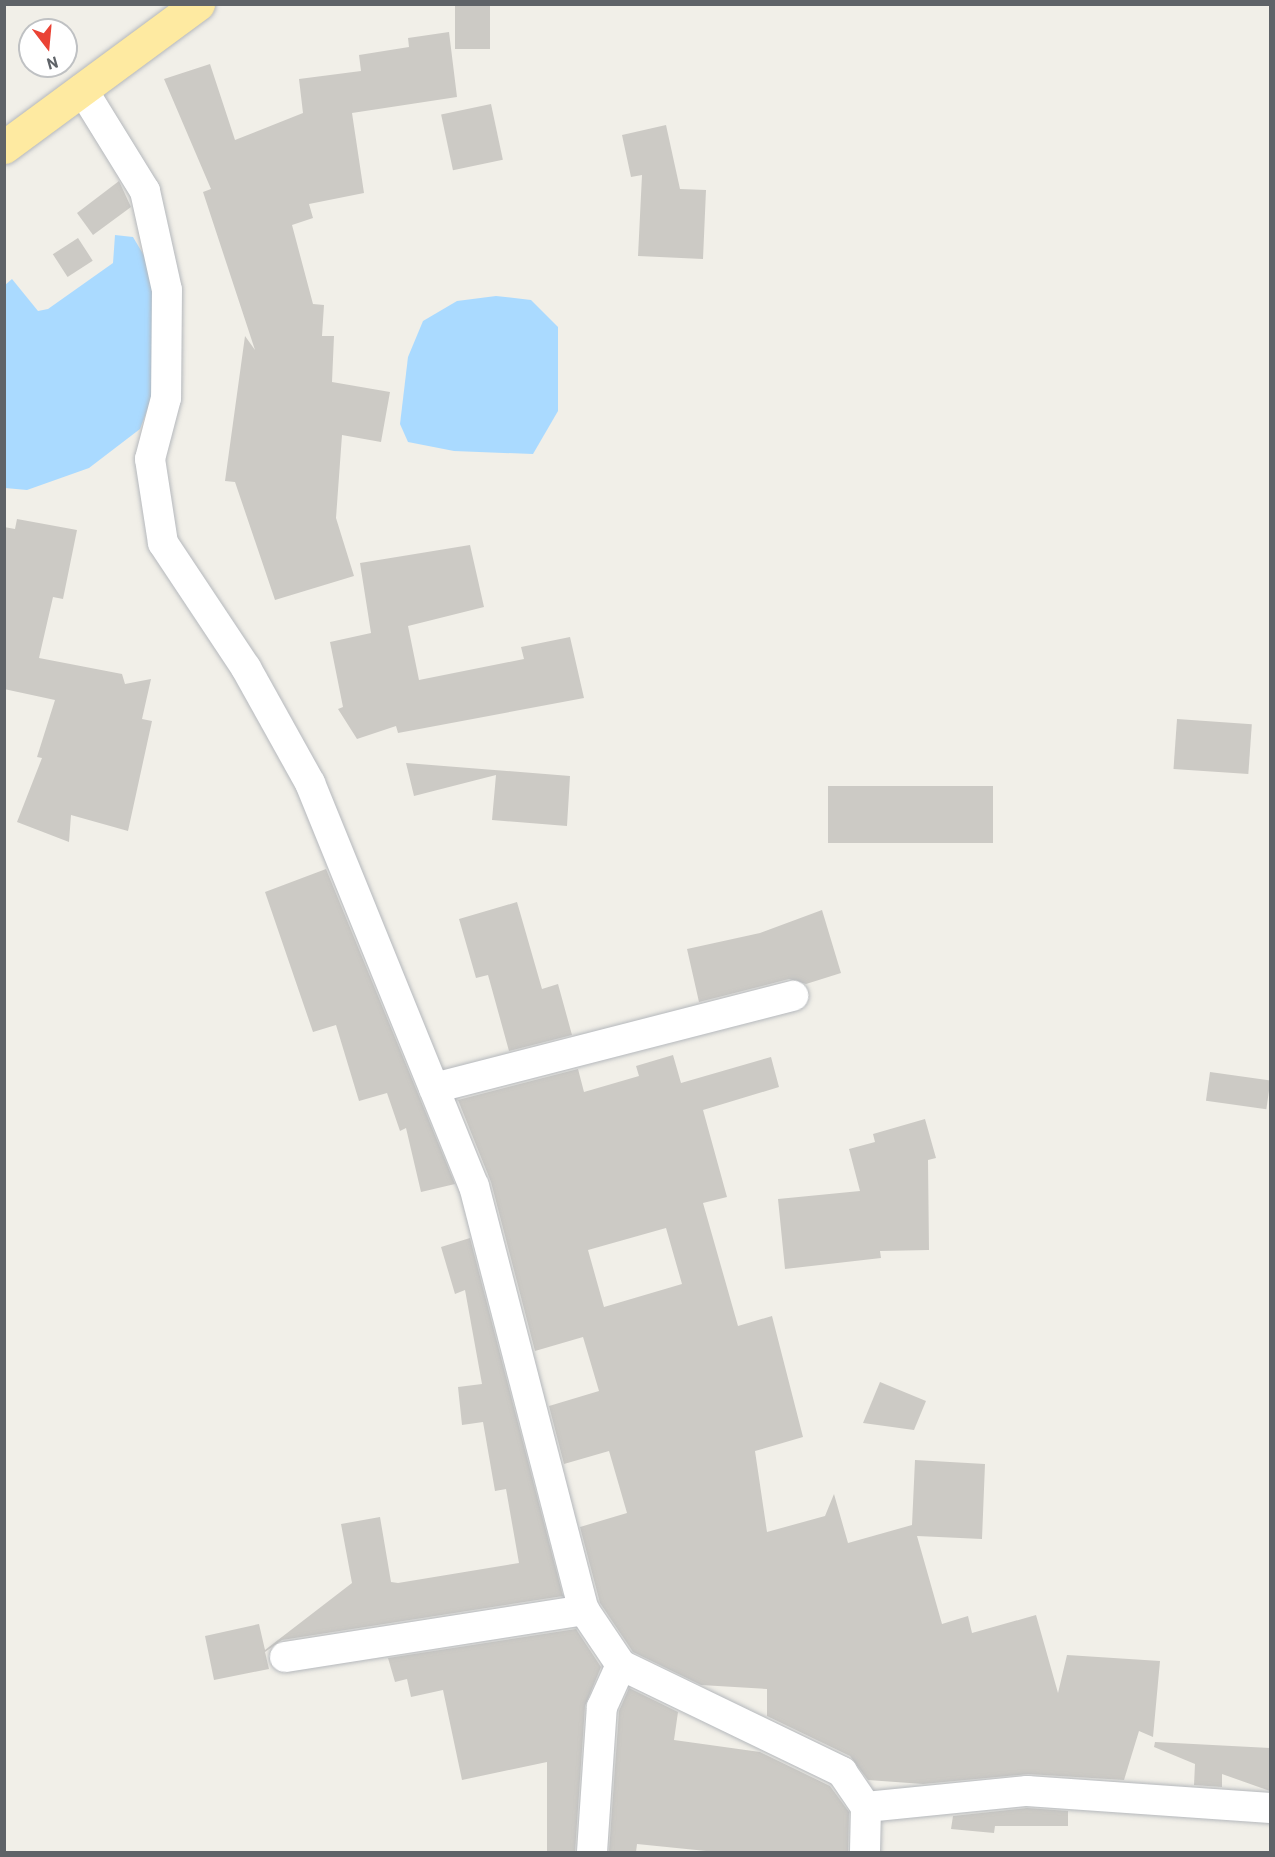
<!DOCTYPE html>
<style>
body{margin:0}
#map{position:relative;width:1275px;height:1857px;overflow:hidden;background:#f1efe8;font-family:Barlow,sans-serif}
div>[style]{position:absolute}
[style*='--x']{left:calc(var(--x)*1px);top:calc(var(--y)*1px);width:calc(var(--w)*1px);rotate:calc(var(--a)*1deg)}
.water>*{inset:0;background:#aadaff}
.building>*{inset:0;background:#cccac5;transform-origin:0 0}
.roads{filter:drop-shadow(0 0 2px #b5b8bc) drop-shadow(0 0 2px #b5b8bc)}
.minor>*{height:30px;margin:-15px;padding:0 15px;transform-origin:15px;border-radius:15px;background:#fff}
.trunk>*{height:33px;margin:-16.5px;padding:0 16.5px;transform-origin:16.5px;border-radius:16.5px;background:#feeaa1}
span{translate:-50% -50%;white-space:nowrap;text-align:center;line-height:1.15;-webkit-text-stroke:5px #fff;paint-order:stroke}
.frame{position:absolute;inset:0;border:6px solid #5f6368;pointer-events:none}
.north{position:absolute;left:18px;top:18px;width:60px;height:60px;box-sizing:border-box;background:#fff;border:2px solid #bfc1c3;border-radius:50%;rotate:164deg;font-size:16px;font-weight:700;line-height:24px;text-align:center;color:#5f6368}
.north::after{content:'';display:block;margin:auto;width:21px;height:27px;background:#ea4335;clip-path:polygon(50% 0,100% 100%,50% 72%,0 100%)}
</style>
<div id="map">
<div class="water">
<div style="clip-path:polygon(115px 235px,133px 237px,158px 279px,158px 381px,140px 429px,89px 468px,27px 490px,5px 488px,5px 285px,12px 279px,38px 311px,48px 309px,113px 263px)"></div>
<div style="clip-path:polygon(496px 296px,531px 300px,558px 327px,558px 411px,533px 454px,454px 451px,408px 442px,400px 424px,408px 357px,423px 321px,457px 301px)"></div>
</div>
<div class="building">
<div style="left:455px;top:4px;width:35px;height:45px"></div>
<div style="clip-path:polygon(449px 32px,457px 97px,352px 113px,364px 193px,309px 204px,313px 218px,292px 225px,313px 304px,324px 305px,322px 336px,334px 336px,332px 382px,390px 392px,381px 442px,342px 435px,336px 518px,354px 576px,275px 600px,235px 482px,225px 481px,245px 336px,255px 350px,203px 192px,211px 189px,164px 79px,210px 64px,235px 140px,303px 113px,299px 79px,361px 71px,359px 55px,409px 47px,408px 38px)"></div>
<div style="left:491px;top:104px;width:57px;height:51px;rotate:78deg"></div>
<div style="clip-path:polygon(666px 125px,680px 189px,706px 190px,703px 259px,638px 256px,642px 175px,631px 177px,622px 135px)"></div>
<div style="clip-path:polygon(119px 181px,131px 207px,93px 235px,77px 213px)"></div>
<div style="left:78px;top:238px;width:27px;height:30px;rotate:57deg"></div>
<div style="clip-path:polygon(17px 519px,77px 530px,63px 599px,53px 597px,39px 658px,122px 674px,125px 684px,151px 679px,142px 719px,152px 721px,128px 831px,71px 815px,69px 842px,17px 822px,42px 758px,37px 757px,55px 700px,4px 689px,4px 527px,15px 529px)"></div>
<div style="clip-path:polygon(470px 545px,484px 607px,408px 626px,419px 680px,524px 659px,521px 647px,570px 637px,584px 698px,398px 733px,396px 726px,357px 739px,338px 709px,343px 707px,330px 642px,371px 633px,360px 563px)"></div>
<div style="left:1177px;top:719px;width:75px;height:50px;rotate:4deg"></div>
<div style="clip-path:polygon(406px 763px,570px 776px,567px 826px,492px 820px,496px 775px,414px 796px)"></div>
<div style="left:993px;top:786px;width:57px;height:165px;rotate:90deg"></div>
<div style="clip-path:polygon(326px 869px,455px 1184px,421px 1192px,406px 1128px,400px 1131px,387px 1093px,359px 1101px,336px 1025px,313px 1032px,265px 892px)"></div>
<div style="clip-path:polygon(517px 902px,542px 989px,558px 984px,572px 1035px,509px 1051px,488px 975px,476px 978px,459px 919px)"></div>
<div style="clip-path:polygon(822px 910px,841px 973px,806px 984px,789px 979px,699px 1002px,687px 949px,760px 933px)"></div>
<div style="clip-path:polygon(evenodd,673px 1055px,681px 1083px,771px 1057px,779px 1087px,703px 1110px,727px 1197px,703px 1203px,738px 1326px,772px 1316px,803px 1437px,755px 1451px,767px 1532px,825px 1516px,834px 1494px,848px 1543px,912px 1525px,915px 1460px,985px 1464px,982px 1539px,917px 1536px,942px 1624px,968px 1616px,972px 1633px,1036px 1615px,1058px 1693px,1067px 1655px,1160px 1661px,1153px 1737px,1139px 1731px,1124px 1780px,1028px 1774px,923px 1784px,868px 1780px,850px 1756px,767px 1716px,767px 1689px,701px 1685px,633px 1652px,600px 1603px,580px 1527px,627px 1513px,609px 1451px,564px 1464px,549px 1406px,599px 1391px,583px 1337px,535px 1351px,491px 1182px,458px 1100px,578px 1069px,584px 1092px,639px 1076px,636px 1066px,673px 1055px,666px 1228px,682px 1284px,604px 1307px,588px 1250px,666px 1228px)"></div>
<div style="left:1210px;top:1072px;width:61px;height:29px;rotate:8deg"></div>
<div style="clip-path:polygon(925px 1119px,936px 1158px,928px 1160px,929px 1250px,880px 1251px,881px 1258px,785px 1269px,778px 1199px,860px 1191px,849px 1149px,875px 1142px,873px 1134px)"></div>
<div style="clip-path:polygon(470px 1238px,563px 1596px,282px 1640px,265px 1652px,269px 1669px,214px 1680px,205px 1636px,259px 1624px,265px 1650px,352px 1583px,341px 1524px,380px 1517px,391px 1582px,398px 1583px,519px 1563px,506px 1489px,495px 1491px,483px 1422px,462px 1425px,458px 1387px,482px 1384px,465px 1290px,455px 1294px,441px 1247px)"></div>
<div style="clip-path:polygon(880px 1382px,926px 1401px,914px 1430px,863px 1423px)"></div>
<div style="clip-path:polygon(576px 1629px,601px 1667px,585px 1706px,575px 1852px,547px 1852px,547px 1762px,462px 1780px,443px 1690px,411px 1697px,407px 1679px,395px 1682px,388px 1658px)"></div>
<div style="clip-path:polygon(629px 1688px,678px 1712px,674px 1740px,760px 1752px,830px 1786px,849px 1812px,848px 1852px,716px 1852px,637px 1844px,636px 1852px,609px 1852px,619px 1711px)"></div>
<div style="clip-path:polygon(1155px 1742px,1270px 1748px,1270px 1791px,1222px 1774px,1222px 1787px,1194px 1785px,1195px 1764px,1154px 1747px)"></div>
<div style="clip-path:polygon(1027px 1808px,1068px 1811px,1068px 1826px,995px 1826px,994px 1833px,951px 1829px,953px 1816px)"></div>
</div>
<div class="roads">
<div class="minor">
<div style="--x:82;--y:89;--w:120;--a:58.3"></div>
<div style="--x:145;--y:191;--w:101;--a:77.5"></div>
<div style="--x:167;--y:290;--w:108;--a:90.5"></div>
<div style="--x:166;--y:398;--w:63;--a:104.7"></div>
<div style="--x:150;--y:459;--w:85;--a:81.2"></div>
<div style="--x:163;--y:543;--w:150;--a:56.4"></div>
<div style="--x:246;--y:668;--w:132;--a:60.9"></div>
<div style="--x:310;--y:783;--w:435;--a:67.9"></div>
<div style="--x:474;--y:1186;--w:438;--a:75.5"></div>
<div style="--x:584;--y:1610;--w:66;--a:56.1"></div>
<div style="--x:621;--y:1665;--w:246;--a:25.8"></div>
<div style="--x:842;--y:1772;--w:42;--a:55.6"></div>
<div style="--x:866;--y:1807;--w:45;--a:91.3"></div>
<div style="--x:434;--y:1088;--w:371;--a:-14.4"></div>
<div style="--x:285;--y:1657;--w:303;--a:-8.9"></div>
<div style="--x:866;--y:1807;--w:162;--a:-5.7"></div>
<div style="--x:1027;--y:1791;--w:244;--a:4"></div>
<div style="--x:592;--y:1852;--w:145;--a:-86.1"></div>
<div style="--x:602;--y:1707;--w:46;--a:-65.7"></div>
</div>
<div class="trunk">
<div style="--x:4;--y:147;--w:241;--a:-36.4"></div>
</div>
</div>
<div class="frame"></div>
<div class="north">N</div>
</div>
